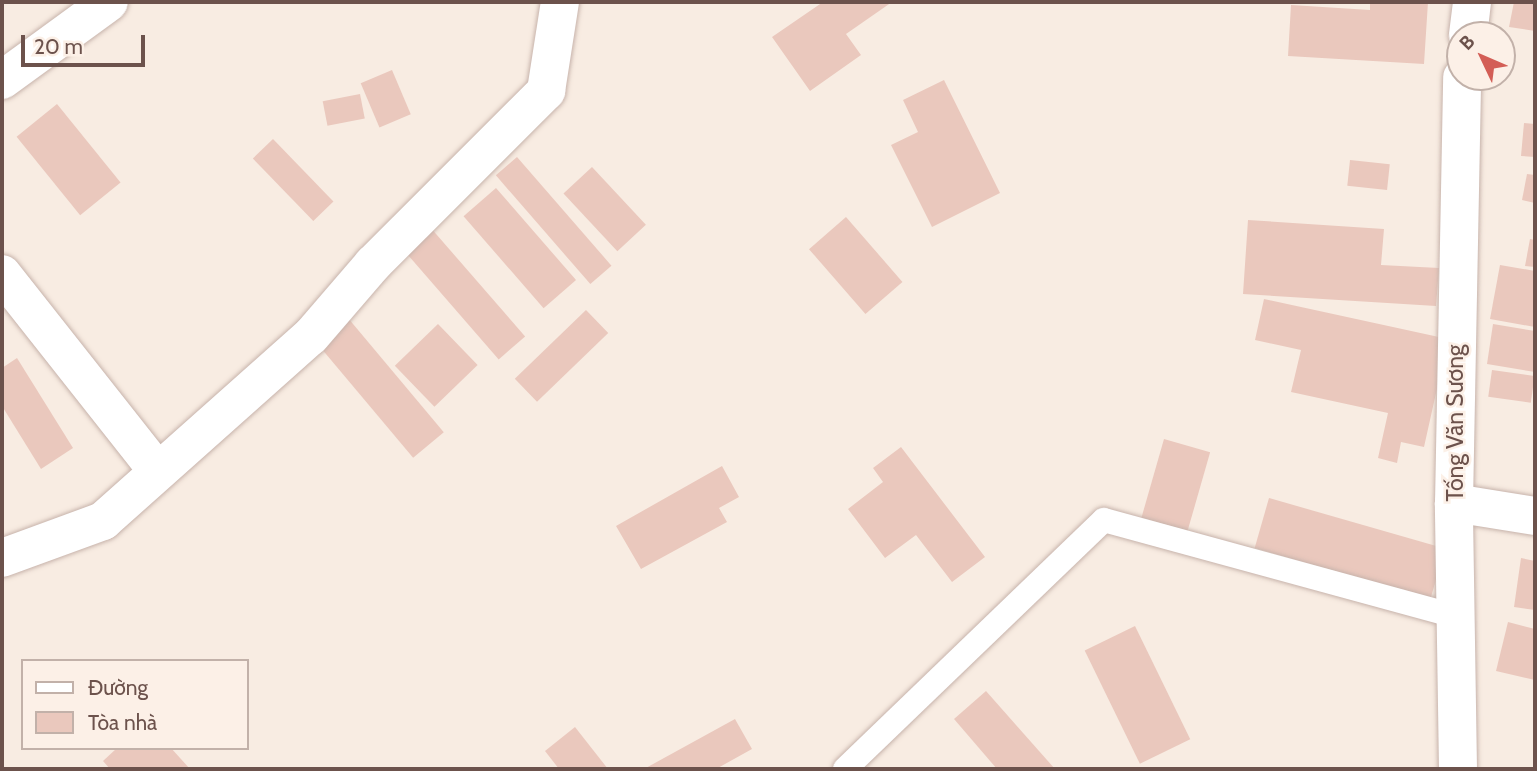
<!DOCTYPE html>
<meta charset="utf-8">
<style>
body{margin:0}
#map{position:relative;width:1537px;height:771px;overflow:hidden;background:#f8ece2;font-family:Cabin,sans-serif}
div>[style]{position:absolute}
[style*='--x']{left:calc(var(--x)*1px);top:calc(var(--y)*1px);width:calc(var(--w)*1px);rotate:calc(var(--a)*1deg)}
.building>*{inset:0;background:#eac8bd;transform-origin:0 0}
.roads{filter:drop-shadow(0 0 2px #c7b3ab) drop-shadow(0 0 2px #c7b3ab)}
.service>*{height:24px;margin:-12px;padding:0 12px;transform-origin:12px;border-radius:12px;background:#fff}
.minor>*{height:38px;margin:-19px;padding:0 19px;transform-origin:19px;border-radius:19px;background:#fff}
.tertiary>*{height:38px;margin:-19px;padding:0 19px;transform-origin:19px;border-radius:19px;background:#fff}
span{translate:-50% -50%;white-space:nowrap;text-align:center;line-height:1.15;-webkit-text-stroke:5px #fcf0e7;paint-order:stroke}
.street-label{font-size:23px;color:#6c524c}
.frame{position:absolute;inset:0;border:4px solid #6c524c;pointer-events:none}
.legend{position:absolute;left:21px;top:659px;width:228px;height:91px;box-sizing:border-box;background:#fcf0e7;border:2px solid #c2b1a9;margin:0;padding:9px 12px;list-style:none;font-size:21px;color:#6c524c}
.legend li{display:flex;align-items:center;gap:14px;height:35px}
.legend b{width:35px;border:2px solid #c2b1a9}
.north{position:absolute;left:1446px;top:21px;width:70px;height:70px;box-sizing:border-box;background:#fcf0e7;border:2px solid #c2b1a9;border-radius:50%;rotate:314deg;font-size:19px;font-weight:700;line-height:28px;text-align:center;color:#6c524c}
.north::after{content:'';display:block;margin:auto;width:24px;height:32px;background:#d35e56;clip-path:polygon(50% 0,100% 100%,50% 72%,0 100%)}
.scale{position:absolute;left:21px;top:35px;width:124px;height:32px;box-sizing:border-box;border:4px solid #6c524c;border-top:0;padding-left:9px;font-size:21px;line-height:24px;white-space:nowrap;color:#6c524c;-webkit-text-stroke:5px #fcf0e7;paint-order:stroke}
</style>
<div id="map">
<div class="building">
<div style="clip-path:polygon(823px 2px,892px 2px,846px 34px,861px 55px,810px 91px,772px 37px)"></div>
<div style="clip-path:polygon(1370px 2px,1428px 2px,1424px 64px,1288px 56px,1291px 5px,1370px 10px)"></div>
<div style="clip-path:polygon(1514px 2px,1535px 2px,1535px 31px,1509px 27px)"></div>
<div style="left:392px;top:70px;width:48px;height:34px;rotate:67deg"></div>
<div style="clip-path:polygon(944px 80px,1000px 193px,932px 227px,891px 145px,918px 132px,903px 100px)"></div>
<div style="left:360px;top:94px;width:25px;height:38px;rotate:79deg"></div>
<div style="left:57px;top:104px;width:101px;height:52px;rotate:51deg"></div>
<div style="clip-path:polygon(1524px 123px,1535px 124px,1535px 157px,1521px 156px)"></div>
<div style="left:273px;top:139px;width:87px;height:28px;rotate:46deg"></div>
<div style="left:517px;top:157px;width:144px;height:28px;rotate:49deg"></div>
<div style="left:1350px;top:160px;width:40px;height:26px;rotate:6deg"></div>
<div style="left:592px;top:167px;width:79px;height:39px;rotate:47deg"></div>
<div style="clip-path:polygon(1527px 174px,1535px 175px,1535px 203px,1522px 200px)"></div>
<div style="left:496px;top:188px;width:122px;height:43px;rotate:49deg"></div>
<div style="left:846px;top:217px;width:86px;height:49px;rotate:49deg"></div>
<div style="clip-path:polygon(1248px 220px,1384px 229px,1381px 265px,1439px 268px,1436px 306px,1243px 294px)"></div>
<div style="left:430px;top:227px;width:145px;height:35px;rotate:49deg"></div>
<div style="clip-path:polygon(1530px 239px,1535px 240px,1535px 267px,1525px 266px)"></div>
<div style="clip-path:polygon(1500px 265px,1535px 271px,1535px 327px,1490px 319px)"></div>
<div style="clip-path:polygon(1264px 299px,1448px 339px,1424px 447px,1401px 442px,1397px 463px,1378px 458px,1388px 413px,1291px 392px,1301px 350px,1255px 340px)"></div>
<div style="left:586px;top:310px;width:32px;height:99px;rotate:46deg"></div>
<div style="left:348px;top:318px;width:149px;height:40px;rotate:50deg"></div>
<div style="left:438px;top:324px;width:57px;height:60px;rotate:46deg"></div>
<div style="clip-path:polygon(1493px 324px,1535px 331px,1535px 372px,1487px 364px)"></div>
<div style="clip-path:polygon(17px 358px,73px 448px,41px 469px,2px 406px,2px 368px)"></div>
<div style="left:1492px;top:370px;width:43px;height:27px;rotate:8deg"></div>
<div style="left:1164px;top:439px;width:48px;height:82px;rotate:16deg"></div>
<div style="clip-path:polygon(901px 447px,985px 557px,952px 582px,916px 535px,885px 558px,848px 509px,883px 482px,873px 468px)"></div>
<div style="clip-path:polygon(722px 466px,739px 497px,719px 508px,727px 522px,641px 569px,616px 526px)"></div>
<div style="left:1269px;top:498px;width:183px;height:52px;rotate:16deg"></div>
<div style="clip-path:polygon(1521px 558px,1535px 561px,1535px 610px,1514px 607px)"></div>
<div style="clip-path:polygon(1508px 622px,1535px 629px,1535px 680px,1496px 671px)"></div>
<div style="left:1135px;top:626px;width:126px;height:56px;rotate:64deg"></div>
<div style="clip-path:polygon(986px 691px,1055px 769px,997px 769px,954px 719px)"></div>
<div style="clip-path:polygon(735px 719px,752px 749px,716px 769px,644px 769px)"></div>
<div style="clip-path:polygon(575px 727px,608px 769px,559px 769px,545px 751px)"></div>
<div style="clip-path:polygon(117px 748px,171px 748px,190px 769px,110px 769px,103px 761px)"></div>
</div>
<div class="roads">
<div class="service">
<div style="--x:845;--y:769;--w:359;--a:-43.9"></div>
<div style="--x:1104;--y:520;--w:365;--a:15.3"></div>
</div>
<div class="minor">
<div style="--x:2;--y:80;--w:132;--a:-36.1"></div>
<div style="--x:2;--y:274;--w:250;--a:51.7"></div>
<div style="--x:1454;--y:503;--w:82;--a:9.1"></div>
<div style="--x:2;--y:558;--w:108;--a:-20.1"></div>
<div style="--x:103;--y:521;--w:278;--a:-41.7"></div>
<div style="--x:311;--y:336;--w:95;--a:-49.3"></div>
<div style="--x:373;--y:264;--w:245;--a:-45"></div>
<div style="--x:546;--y:91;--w:90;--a:-81.1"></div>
</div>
<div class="tertiary">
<div style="--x:1468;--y:35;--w:33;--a:-83"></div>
<div style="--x:1458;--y:769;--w:266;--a:-90.9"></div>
<div style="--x:1454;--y:503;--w:426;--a:-88.9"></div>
</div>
</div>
<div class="street-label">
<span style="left:1455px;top:423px;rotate:-90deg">Tống Văn Sương</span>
</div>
<div class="frame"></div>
<ul class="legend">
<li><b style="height:9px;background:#fff"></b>Đường</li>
<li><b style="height:19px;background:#eac8bd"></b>Tòa nhà</li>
</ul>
<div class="north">B</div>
<div class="scale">20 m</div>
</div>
